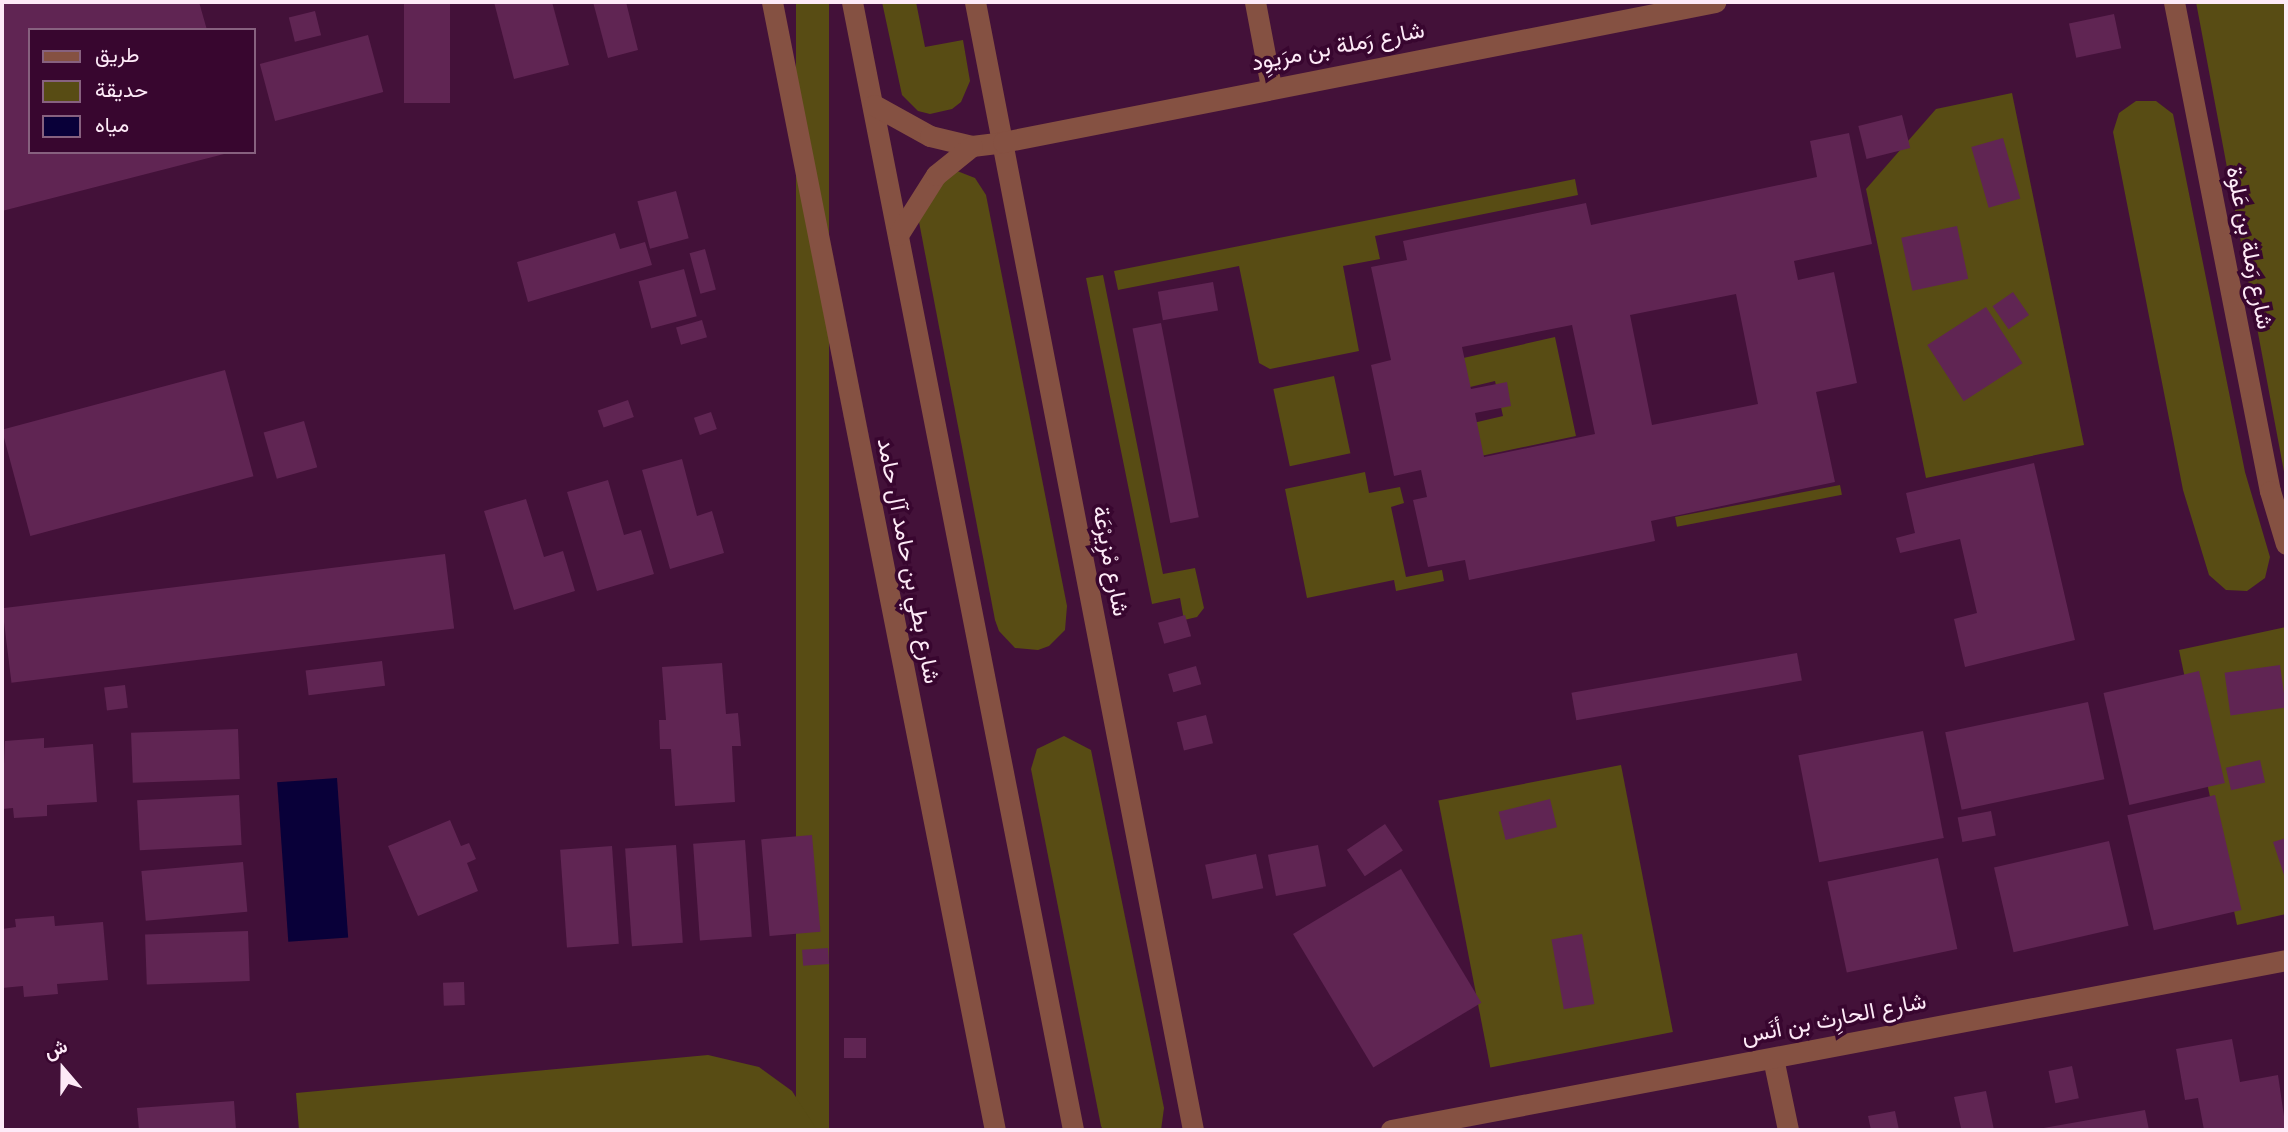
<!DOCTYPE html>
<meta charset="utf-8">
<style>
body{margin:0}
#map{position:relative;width:2288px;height:1132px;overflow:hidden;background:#431139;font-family:"Nunito Sans",Vazirmatn,sans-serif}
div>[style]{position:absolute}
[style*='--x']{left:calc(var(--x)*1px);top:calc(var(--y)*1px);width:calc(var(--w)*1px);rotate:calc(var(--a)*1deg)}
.green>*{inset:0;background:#584c14;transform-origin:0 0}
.water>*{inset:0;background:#090039;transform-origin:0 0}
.building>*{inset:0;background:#602553;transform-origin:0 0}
.minor>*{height:21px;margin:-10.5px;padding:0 10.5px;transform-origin:10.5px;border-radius:10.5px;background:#855142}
span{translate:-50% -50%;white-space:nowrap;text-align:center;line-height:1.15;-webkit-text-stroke:7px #38062f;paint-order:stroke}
.street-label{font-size:23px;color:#fdeaf7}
.frame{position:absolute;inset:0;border:4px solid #fdeaf7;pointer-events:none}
.legend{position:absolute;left:28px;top:28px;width:228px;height:126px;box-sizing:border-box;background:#38062f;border:2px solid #87617f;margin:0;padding:9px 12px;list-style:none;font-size:21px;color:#fdeaf7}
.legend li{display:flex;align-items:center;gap:14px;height:35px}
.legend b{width:35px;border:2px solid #87617f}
.north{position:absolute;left:28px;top:1034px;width:70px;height:70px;-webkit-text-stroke:5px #38062f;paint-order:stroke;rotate:340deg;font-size:19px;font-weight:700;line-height:28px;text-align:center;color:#fdeaf7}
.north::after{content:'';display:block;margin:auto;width:24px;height:32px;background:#fdeaf7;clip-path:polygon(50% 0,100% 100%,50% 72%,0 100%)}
</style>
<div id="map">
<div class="green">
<div style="left:796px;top:2px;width:33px;height:1150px"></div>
<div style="clip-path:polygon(882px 2px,916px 2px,925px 47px,963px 40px,970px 81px,961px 102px,952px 109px,930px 114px,918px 111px,902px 95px)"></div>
<div style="clip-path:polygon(2196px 2px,2286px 2px,2286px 478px,2285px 477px)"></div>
<div style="clip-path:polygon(2012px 93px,2084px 445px,1926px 478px,1866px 189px,1936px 109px)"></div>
<div style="clip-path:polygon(2136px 101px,2156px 101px,2173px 114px,2245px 472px,2270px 557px,2265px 578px,2247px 591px,2226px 590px,2209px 575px,2183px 490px,2113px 132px,2119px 113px)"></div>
<div style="clip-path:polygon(952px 169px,975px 178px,986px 195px,1067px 606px,1065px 630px,1049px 646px,1038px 650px,1015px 648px,999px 631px,995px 620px,916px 206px)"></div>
<div style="clip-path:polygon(1575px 179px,1578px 195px,1375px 236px,1380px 259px,1343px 266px,1359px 351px,1270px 369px,1259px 363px,1239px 266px,1118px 290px,1114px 271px)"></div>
<div style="clip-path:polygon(1103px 275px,1163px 574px,1195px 568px,1204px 608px,1197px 617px,1184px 620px,1180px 598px,1152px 604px,1086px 278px)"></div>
<div style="clip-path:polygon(1555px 337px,1576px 436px,1476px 457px,1469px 424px,1503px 416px,1495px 381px,1466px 388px,1459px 359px)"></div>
<div style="left:1334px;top:376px;width:79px;height:62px;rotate:78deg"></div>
<div style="clip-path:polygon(1365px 472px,1369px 493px,1400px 487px,1404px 503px,1391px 507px,1406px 577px,1442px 570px,1444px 581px,1396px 591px,1394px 580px,1307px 598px,1285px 489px)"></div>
<div style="left:1840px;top:485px;width:10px;height:168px;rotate:79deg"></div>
<div style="clip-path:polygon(2286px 627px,2286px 914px,2237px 925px,2179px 650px)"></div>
<div style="clip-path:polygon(1064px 736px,1091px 750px,1164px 1108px,1161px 1130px,1103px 1130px,1101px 1126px,1031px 769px,1037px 749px)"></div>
<div style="left:1621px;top:765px;width:272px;height:186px;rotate:79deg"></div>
<div style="clip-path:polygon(708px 1055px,759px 1067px,792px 1091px,817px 1130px,299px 1130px,296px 1093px)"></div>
</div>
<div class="water">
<div style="left:337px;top:778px;width:160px;height:60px;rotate:86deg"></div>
</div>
<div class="building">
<div style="clip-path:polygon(2px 2px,199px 2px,207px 30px,30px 30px,30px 152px,228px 153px,2px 211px)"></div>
<div style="left:404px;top:2px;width:46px;height:101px"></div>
<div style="clip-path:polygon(494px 2px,552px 2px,569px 65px,514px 79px)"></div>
<div style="clip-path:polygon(593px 2px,626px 2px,638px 50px,608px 58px)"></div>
<div style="left:315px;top:11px;width:25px;height:27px;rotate:76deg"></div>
<div style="left:2114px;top:14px;width:35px;height:46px;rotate:78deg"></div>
<div style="left:368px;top:35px;width:59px;height:112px;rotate:75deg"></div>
<div style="left:1902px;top:115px;width:34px;height:45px;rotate:76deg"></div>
<div style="clip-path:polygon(evenodd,1849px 133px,1872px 244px,1794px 261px,1798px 280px,1834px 272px,1857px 383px,1816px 392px,1835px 482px,1651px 521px,1655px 541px,1469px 580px,1465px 560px,1428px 567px,1413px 500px,1427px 497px,1421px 470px,1394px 476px,1371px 365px,1391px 360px,1371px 267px,1407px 260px,1403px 241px,1586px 203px,1591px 225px,1817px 177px,1810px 141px,1849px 133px,1736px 294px,1758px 404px,1652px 425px,1630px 315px,1736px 294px,1849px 133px,1572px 325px,1595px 434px,1484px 457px,1475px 413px,1511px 406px,1507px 382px,1471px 389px,1462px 347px,1572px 325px)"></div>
<div style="left:2003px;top:138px;width:63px;height:33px;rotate:74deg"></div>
<div style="left:676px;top:191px;width:49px;height:40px;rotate:75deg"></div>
<div style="left:1957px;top:226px;width:54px;height:57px;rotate:78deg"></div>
<div style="clip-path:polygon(615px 233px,620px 249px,645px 242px,652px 265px,528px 302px,517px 262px)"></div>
<div style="left:705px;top:249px;width:42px;height:16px;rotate:75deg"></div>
<div style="left:684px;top:269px;width:49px;height:47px;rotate:75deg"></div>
<div style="left:1213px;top:282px;width:29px;height:56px;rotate:80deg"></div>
<div style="left:2013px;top:292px;width:28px;height:25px;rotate:55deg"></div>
<div style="left:1986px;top:307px;width:67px;height:70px;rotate:57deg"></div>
<div style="left:702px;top:320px;width:18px;height:27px;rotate:74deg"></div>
<div style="left:1161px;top:323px;width:198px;height:29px;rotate:79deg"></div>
<div style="left:225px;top:370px;width:110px;height:231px;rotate:75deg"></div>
<div style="left:628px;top:400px;width:18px;height:32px;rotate:71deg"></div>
<div style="left:711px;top:412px;width:18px;height:18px;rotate:71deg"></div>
<div style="left:304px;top:421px;width:48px;height:42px;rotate:74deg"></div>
<div style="clip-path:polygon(682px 459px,697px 516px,712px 511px,724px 553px,670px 569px,642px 470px)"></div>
<div style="clip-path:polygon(2034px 463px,2075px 640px,1965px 667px,1954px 619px,1977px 613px,1960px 539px,1900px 553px,1896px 538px,1915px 533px,1906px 493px)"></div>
<div style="clip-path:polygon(608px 480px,624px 535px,641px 530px,654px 574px,597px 591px,567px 492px)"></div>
<div style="clip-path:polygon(526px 499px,544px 557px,563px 551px,575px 591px,514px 610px,484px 511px)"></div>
<div style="left:445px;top:554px;width:75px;height:446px;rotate:83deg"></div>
<div style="left:1185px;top:615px;width:22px;height:28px;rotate:74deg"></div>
<div style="left:1797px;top:653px;width:28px;height:229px;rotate:80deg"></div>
<div style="left:382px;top:661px;width:25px;height:77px;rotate:83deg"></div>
<div style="clip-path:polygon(722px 663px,726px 714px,738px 713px,741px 746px,732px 746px,735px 802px,675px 806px,671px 749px,660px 749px,659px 720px,666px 720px,662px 667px)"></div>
<div style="left:2280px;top:665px;width:43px;height:56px;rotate:82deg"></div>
<div style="left:1196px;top:666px;width:19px;height:29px;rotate:74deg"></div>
<div style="left:2199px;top:671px;width:115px;height:98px;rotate:77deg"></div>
<div style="left:125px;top:685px;width:23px;height:21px;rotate:83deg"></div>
<div style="left:2088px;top:702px;width:79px;height:146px;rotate:78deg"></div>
<div style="left:1206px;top:715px;width:29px;height:30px;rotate:76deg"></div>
<div style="left:238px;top:729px;width:50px;height:107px;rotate:88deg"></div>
<div style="left:1923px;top:731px;width:109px;height:127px;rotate:79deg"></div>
<div style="clip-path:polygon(44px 738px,44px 748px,93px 744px,97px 802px,47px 805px,47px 816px,14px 818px,13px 808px,2px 809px,5px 741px)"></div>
<div style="left:2260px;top:760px;width:23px;height:35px;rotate:77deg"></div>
<div style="left:239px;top:795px;width:50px;height:102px;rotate:87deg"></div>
<div style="left:2215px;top:795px;width:118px;height:90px;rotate:77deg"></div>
<div style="left:1550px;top:799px;width:29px;height:53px;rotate:76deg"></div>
<div style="left:1991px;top:811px;width:25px;height:34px;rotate:79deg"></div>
<div style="clip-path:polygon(450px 820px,461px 846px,469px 843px,476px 859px,467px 863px,478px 891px,418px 916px,388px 846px)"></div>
<div style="left:1385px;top:824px;width:32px;height:46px;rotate:56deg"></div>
<div style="left:812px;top:835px;width:97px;height:51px;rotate:85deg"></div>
<div style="clip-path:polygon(2286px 838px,2286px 881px,2273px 842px)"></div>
<div style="left:745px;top:840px;width:97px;height:52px;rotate:86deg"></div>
<div style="left:2109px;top:841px;width:87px;height:118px;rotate:77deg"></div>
<div style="left:676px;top:845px;width:98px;height:51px;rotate:86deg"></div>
<div style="left:1318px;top:845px;width:42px;height:51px;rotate:79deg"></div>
<div style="left:612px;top:846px;width:98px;height:52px;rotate:86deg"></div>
<div style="left:1256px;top:854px;width:35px;height:52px;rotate:78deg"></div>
<div style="left:1938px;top:858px;width:93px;height:113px;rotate:78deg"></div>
<div style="left:243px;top:862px;width:50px;height:102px;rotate:85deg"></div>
<div style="left:1401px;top:869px;width:156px;height:126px;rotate:59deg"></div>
<div style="clip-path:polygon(54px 916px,55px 926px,103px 922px,108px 980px,57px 984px,58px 994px,24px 997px,23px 986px,2px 988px,2px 929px,16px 927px,15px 919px)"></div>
<div style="left:248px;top:931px;width:50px;height:103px;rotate:88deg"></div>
<div style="left:1582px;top:934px;width:71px;height:31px;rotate:80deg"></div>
<div style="left:828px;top:948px;width:16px;height:26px;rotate:86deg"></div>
<div style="left:464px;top:982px;width:23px;height:21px;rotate:88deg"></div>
<div style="left:844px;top:1038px;width:22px;height:20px"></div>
<div style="clip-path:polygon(2232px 1039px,2240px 1082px,2278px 1075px,2286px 1130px,2204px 1130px,2198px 1098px,2185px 1100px,2176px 1049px)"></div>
<div style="left:2072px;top:1066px;width:33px;height:24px;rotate:78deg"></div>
<div style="clip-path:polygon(1986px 1091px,1994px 1130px,1954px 1130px,1961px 1128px,1954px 1097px)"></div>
<div style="clip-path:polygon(234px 1101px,236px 1130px,139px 1130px,137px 1108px)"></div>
<div style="clip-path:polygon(2145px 1110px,2149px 1130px,2038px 1130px,2038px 1129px)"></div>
<div style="clip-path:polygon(1895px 1111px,1899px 1130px,1871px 1130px,1868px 1116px)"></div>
</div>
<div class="minor">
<div style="--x:772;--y:2;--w:1150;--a:78.82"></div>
<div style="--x:852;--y:2;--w:1149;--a:78.91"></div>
<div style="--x:975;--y:2;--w:1149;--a:79.06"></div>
<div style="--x:1255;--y:2;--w:86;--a:79.3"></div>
<div style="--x:2174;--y:2;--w:498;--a:78.9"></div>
<div style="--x:2270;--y:491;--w:55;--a:73.2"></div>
<div style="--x:874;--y:105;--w:64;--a:29"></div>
<div style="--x:930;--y:136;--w:43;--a:13.4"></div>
<div style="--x:972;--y:146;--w:31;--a:-7"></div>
<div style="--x:1003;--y:142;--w:726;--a:-11.12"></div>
<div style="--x:898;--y:235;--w:71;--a:-57.7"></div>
<div style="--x:936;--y:175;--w:46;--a:-38.9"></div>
<div style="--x:1773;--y:1058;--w:74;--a:78.2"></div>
<div style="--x:1391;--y:1130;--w:911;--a:-10.75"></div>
</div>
<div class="street-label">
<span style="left:1338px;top:47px;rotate:-11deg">شارع رَملة بن مرَيوِد</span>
<span style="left:2249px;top:248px;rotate:79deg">شارع رَملة بن عَلوة</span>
<span style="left:908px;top:561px;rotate:79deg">شارع بطي بن حامد آل حامد</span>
<span style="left:1110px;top:561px;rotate:79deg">شارع مْزِيرْعَة</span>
<span style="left:1834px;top:1019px;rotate:-11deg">شارع الحارِث بن أنَس</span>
</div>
<div class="frame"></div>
<ul class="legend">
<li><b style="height:9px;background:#855142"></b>طريق</li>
<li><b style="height:19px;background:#584c14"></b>حديقة</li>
<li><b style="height:19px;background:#090039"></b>مياه</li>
</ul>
<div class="north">ش</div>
</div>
